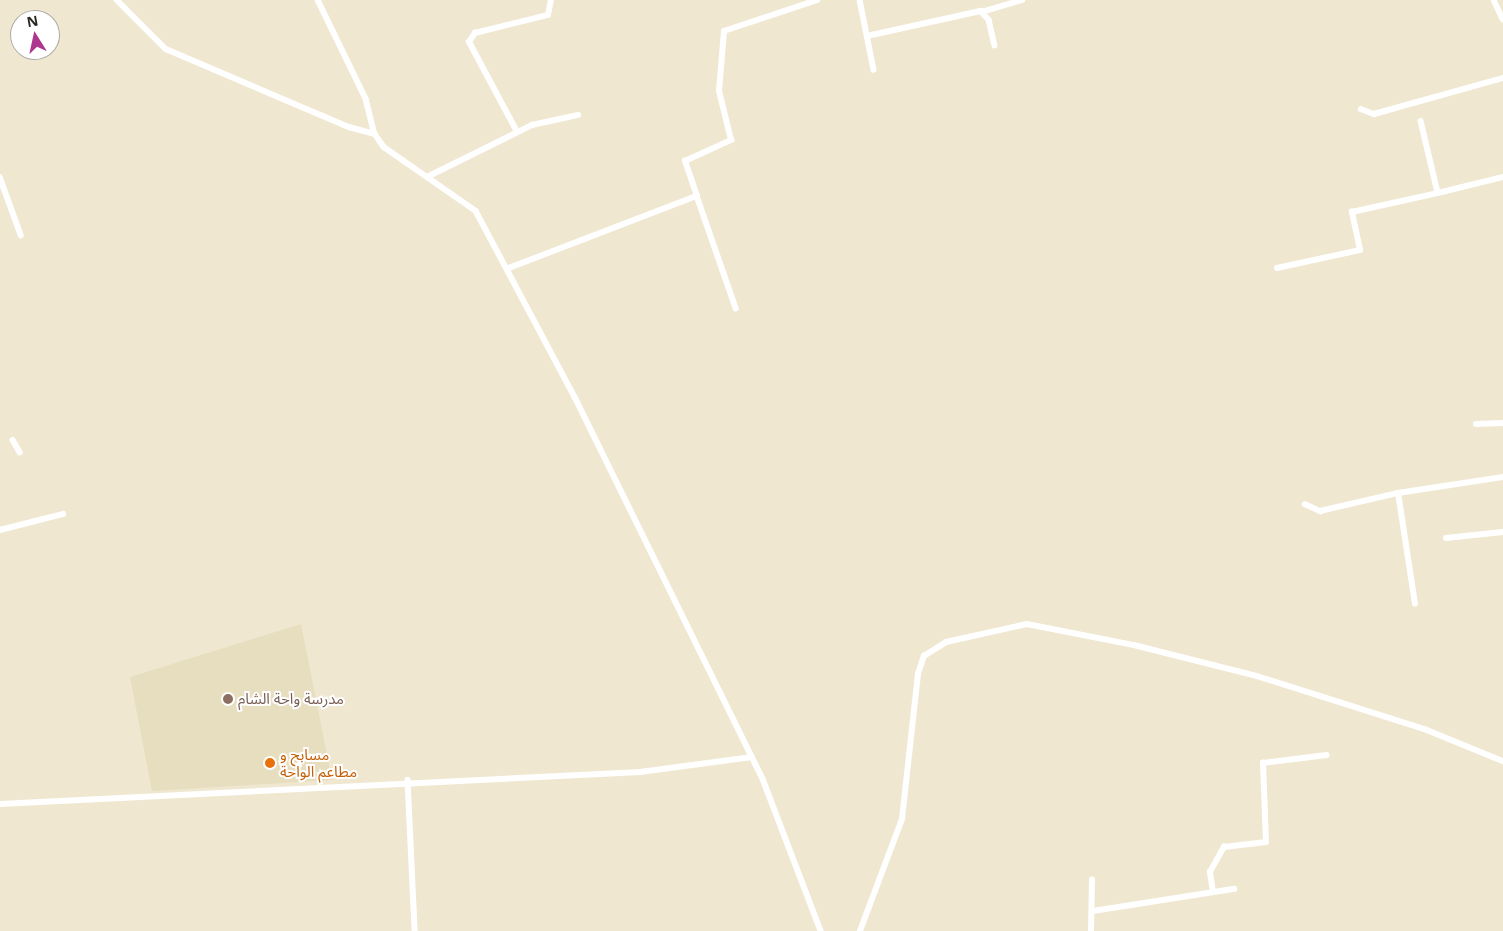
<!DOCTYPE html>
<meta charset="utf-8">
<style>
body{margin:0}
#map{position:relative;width:1503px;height:931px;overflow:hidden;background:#efe7d0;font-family:"Open Sans","Noto Sans Arabic",sans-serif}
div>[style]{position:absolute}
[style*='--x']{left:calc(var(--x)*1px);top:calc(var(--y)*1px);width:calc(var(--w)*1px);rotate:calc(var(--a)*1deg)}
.built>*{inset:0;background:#e7debf}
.street>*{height:5.5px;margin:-2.75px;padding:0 2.75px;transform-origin:2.75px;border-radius:2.75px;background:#fff}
.dots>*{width:14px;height:14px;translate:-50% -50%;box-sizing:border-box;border:2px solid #fff;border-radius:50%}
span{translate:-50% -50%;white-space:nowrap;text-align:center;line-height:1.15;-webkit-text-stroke:4px #fff;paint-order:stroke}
.education-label{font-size:15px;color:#785e54}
.left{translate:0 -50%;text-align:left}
.food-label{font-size:15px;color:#c56008}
.north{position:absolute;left:10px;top:10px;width:50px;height:50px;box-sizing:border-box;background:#fff;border:1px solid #aaa9a6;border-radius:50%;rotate:350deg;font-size:14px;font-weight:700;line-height:20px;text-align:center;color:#2b2820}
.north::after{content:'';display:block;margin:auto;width:18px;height:22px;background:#ae378d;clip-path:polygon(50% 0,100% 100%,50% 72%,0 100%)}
</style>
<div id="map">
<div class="built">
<div style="clip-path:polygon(301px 624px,332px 780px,152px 791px,130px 677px)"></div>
</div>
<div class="street">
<div style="--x:117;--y:0;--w:69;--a:45"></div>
<div style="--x:166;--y:49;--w:199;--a:23.1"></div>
<div style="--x:349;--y:127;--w:27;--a:15"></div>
<div style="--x:375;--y:134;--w:16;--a:55"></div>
<div style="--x:384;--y:147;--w:112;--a:34.8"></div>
<div style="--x:476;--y:211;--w:211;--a:62"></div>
<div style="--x:575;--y:397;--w:426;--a:63.8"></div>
<div style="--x:763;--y:779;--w:163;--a:69.1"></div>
<div style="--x:318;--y:0;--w:110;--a:64.1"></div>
<div style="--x:366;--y:99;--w:36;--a:76"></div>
<div style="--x:860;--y:0;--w:71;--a:78.7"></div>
<div style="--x:1494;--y:0;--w:21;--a:65"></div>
<div style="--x:982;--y:12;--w:42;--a:-16.7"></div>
<div style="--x:867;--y:36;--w:117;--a:-12.4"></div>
<div style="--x:981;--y:11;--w:12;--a:48"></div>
<div style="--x:989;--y:20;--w:26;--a:77"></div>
<div style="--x:1361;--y:109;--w:14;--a:21"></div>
<div style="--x:1374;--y:114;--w:134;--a:-15.6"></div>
<div style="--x:1421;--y:121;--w:74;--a:76.7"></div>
<div style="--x:1438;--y:193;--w:67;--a:-13.8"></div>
<div style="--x:517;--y:132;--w:102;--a:-118.1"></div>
<div style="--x:469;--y:42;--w:11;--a:-56"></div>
<div style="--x:475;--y:33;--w:75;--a:-13.9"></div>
<div style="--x:548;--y:15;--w:15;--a:-79"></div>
<div style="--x:0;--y:177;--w:62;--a:70.1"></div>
<div style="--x:427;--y:177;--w:117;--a:-26.3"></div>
<div style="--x:532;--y:125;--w:47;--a:-12.3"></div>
<div style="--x:697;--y:196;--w:119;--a:70.8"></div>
<div style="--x:509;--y:268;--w:201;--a:-21"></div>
<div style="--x:697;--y:196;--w:37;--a:-109"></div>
<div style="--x:685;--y:161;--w:51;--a:-24.5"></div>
<div style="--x:731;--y:140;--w:50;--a:-103.8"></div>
<div style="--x:719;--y:91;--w:60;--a:-85.2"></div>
<div style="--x:724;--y:31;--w:98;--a:-18.4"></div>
<div style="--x:1277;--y:268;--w:85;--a:-12.2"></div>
<div style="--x:1360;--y:250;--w:39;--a:-102"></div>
<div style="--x:1352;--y:212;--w:88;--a:-12.5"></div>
<div style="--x:1476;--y:424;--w:27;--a:-2"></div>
<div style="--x:13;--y:440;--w:14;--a:60"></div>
<div style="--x:1305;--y:504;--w:17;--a:25"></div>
<div style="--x:1320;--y:511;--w:80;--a:-13"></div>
<div style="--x:0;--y:530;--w:65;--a:-14.3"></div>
<div style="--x:1446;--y:538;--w:57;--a:-6"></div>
<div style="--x:1415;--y:604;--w:112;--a:-98.7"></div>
<div style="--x:1398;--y:493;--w:106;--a:-8.7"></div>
<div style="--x:408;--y:780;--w:151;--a:87.3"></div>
<div style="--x:0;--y:804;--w:641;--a:-2.86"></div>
<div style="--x:640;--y:772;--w:113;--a:-7.6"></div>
<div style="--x:1213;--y:892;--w:20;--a:-99"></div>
<div style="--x:1210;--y:872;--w:29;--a:-61"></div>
<div style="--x:1224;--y:847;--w:42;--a:-6.8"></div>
<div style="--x:1266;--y:842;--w:79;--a:-92.2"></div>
<div style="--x:1263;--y:763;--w:64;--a:-7.2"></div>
<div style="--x:1093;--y:911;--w:143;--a:-8.9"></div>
<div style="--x:860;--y:931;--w:120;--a:-69.4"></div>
<div style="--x:902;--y:819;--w:146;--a:-83.7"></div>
<div style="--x:918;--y:674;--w:19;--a:-72"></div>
<div style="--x:924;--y:656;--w:26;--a:-32"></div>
<div style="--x:946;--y:642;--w:83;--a:-12.5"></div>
<div style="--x:1027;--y:624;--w:109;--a:11.1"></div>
<div style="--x:1134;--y:645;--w:127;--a:14.1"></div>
<div style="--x:1257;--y:676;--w:178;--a:17.6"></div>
<div style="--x:1427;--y:730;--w:82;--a:22.2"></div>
<div style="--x:1091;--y:931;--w:51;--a:-88.9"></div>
</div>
<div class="dots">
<div style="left:228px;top:699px;background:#8d6e63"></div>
<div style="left:270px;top:763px;background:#e8710a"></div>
</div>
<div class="education-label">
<span class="left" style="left:238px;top:699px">مدرسة واحة الشام</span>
</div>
<div class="food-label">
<span class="left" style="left:280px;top:763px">مسابح و<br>مطاعم الواحة</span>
</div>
<div class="north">N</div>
</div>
